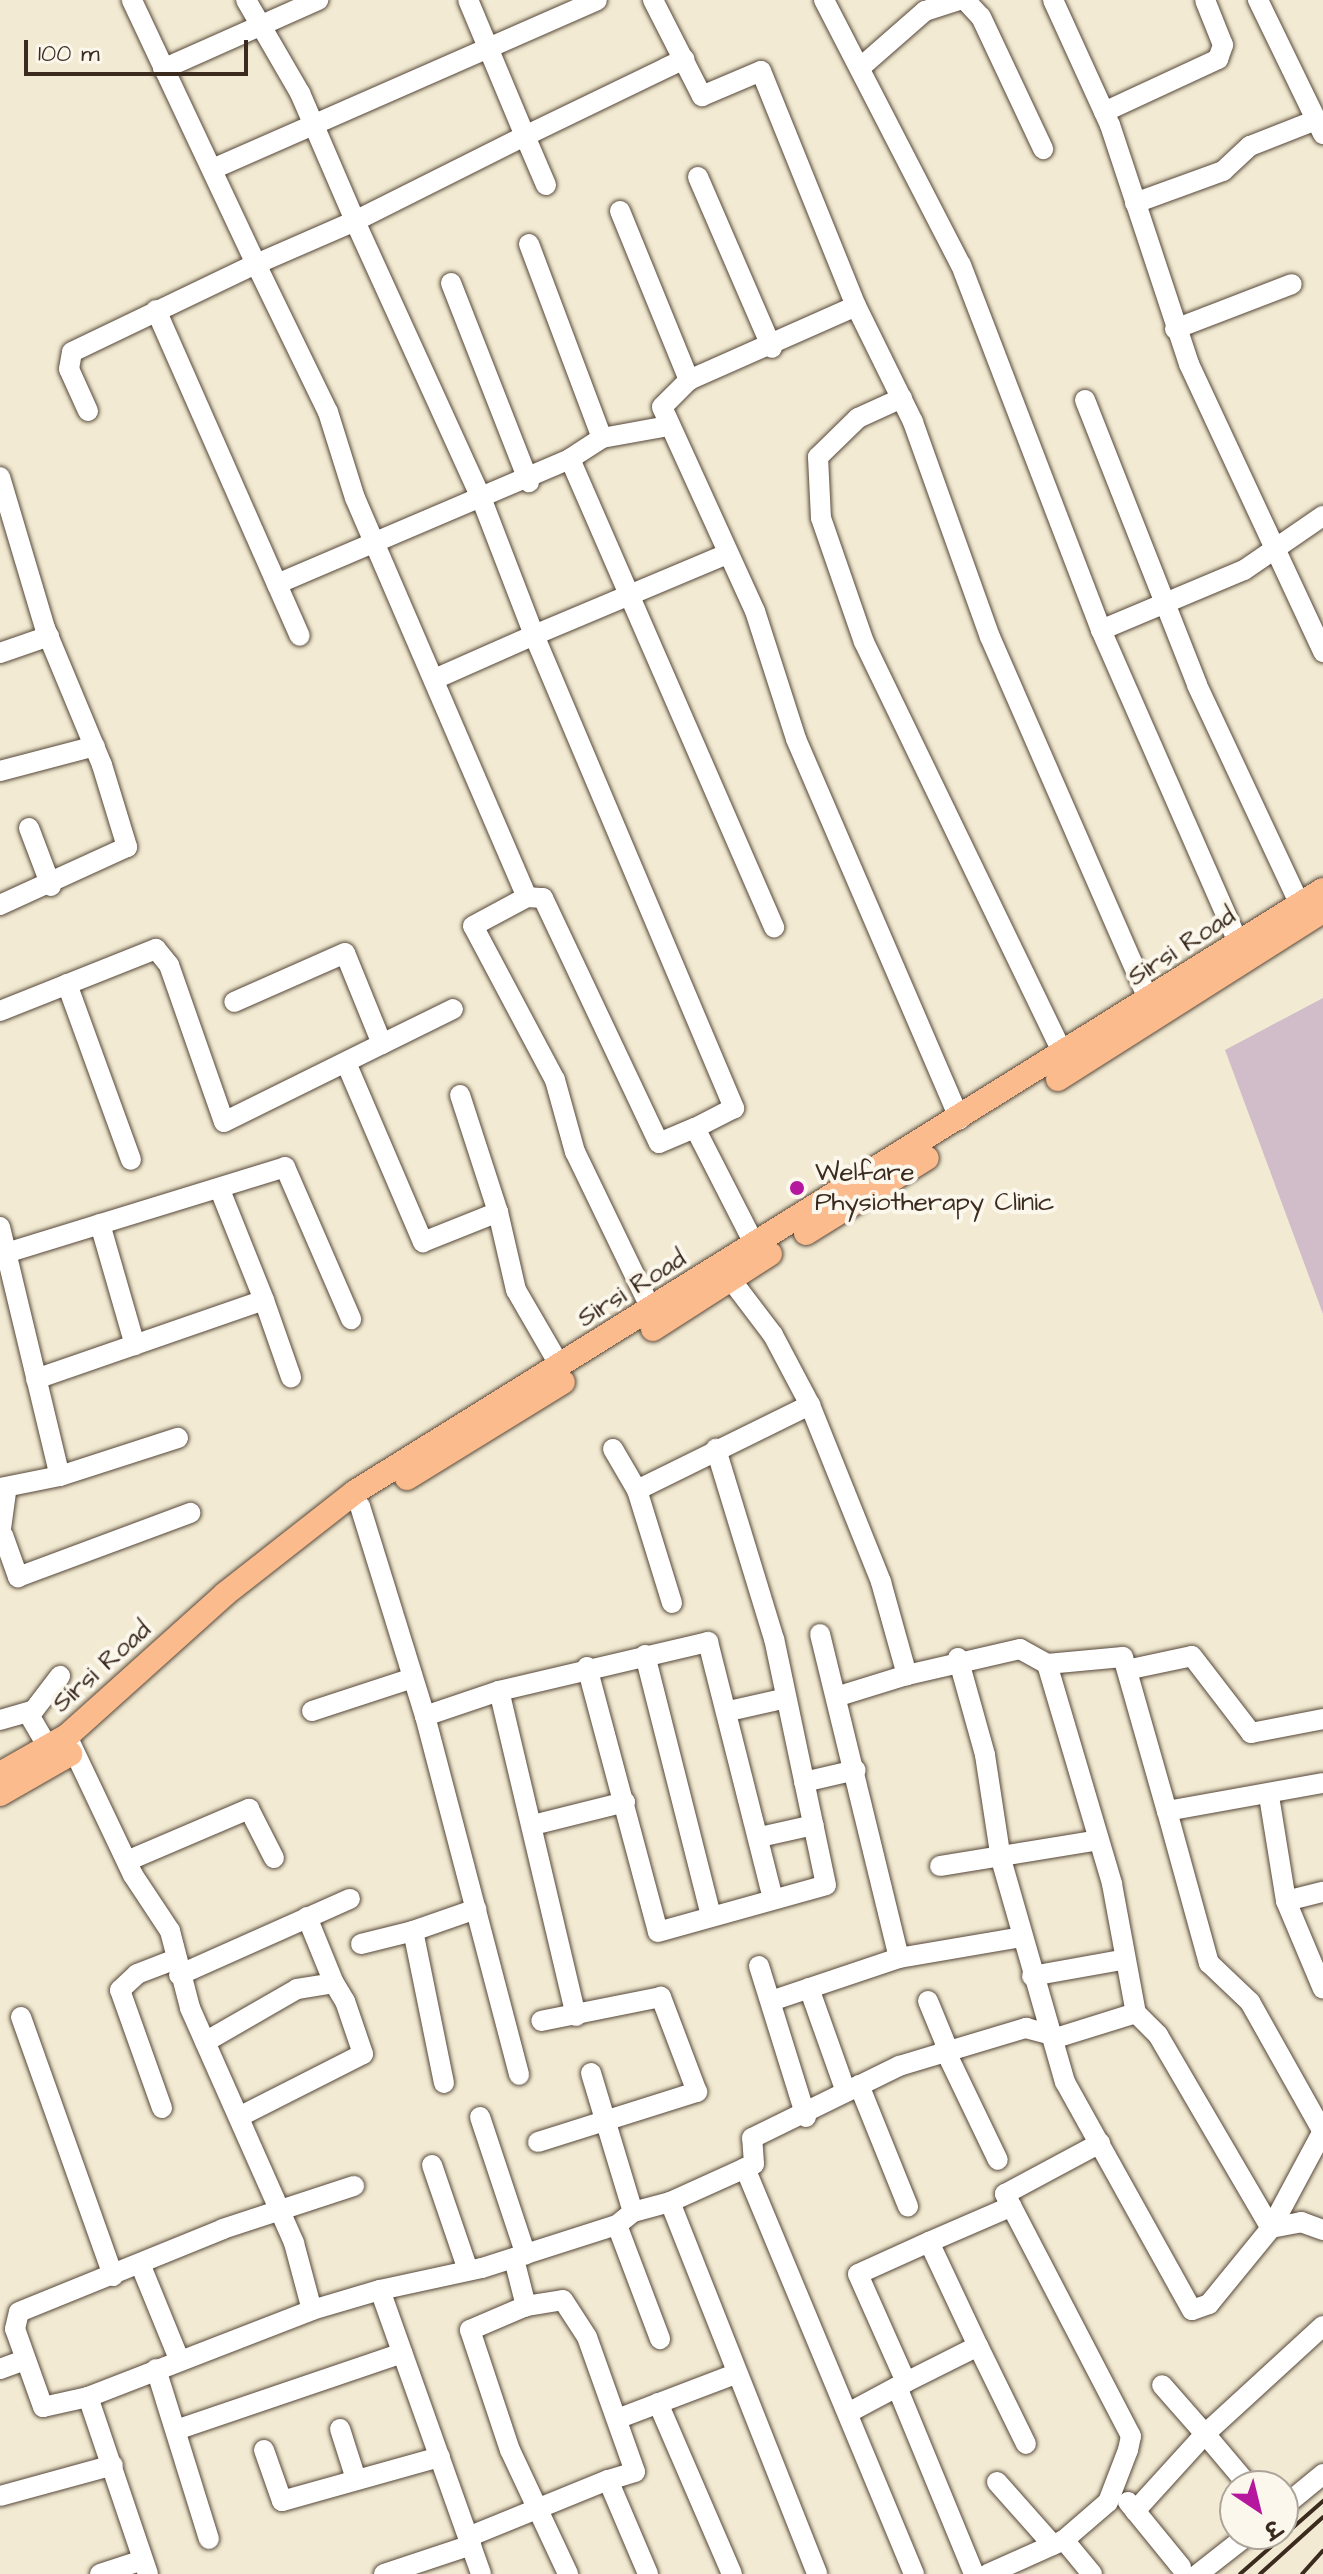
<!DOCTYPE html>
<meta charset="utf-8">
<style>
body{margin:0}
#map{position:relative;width:1323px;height:2574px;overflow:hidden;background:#f2ead2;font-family:"Architects Daughter","Playpen Sans Deva",sans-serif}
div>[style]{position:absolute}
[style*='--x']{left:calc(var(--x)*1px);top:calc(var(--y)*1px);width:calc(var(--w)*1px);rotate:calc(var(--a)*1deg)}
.industrial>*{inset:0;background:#d1bdca}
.roads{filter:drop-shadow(0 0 2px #564739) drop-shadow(0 0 2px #564739)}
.minor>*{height:20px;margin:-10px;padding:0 10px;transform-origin:10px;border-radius:10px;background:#fff}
.major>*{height:24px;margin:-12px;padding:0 12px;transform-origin:12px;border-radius:12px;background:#fbbb8d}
.rail>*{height:4px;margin:-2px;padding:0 2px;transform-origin:2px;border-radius:2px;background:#3b2a1e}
.dots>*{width:22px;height:22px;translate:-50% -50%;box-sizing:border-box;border:4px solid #fbf7ec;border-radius:50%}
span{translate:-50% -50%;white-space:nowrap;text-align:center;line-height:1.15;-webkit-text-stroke:8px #fbf7ec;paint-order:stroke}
.street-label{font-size:26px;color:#3b2a1e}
.poi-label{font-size:26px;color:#3b2a1e}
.left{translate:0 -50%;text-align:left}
.north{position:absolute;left:1219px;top:2470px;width:80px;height:80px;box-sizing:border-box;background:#fbf7ec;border:2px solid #aea59a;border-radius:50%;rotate:145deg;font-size:22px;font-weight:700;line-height:32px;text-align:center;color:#3b2a1e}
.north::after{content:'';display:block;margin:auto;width:28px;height:36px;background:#b5179e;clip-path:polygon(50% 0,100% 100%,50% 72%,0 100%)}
.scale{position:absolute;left:24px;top:40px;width:224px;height:36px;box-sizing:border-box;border:4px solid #3b2a1e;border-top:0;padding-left:10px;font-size:24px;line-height:28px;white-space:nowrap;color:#3b2a1e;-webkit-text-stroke:6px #fbf7ec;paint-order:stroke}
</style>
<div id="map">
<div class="industrial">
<div style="clip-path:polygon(1323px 998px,1323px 1314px,1225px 1050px)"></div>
</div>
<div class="roads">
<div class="minor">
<div style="--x:246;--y:0;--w:108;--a:59.9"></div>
<div style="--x:300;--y:93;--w:139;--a:66.7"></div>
<div style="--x:355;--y:221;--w:108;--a:156.5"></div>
<div style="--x:256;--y:264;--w:165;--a:64.1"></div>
<div style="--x:328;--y:412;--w:90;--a:72.6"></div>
<div style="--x:355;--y:498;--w:434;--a:66.7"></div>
<div style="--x:653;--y:0;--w:108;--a:63"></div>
<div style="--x:702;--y:96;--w:64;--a:-23"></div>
<div style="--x:761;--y:71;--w:253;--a:68"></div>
<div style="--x:856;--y:306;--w:129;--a:63.8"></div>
<div style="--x:913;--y:422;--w:228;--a:70.3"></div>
<div style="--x:990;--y:637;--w:397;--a:66.4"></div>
<div style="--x:824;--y:0;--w:298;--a:62.7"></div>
<div style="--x:961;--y:265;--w:391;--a:69"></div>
<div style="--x:1101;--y:630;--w:354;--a:66.3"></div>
<div style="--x:965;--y:0;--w:23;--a:47"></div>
<div style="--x:981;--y:17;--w:146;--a:64.8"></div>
<div style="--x:1053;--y:0;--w:137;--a:65.5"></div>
<div style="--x:1110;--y:125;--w:252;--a:71.7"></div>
<div style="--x:1189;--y:364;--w:318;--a:65"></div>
<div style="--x:1258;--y:0;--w:149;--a:64.1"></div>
<div style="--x:861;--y:67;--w:85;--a:-41.2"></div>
<div style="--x:925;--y:11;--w:35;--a:-18"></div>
<div style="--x:163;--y:69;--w:170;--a:-24"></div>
<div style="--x:1104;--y:112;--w:126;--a:-24.9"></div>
<div style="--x:1218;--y:59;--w:15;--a:-70"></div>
<div style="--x:1223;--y:45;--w:48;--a:-111.8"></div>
<div style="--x:215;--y:168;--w:417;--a:-23.7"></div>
<div style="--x:698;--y:177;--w:186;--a:66.6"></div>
<div style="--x:546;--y:185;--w:53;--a:-113.2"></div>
<div style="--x:525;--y:136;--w:177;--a:-25.8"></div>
<div style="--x:1135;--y:203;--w:94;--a:-20"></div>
<div style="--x:1223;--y:171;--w:37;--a:-43"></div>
<div style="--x:1250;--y:146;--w:71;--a:-21.5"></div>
<div style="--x:620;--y:211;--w:183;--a:67.8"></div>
<div style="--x:529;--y:244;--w:207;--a:69.4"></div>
<div style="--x:602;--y:438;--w:38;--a:147"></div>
<div style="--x:570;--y:459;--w:511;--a:66.45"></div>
<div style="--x:451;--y:283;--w:214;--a:68.6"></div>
<div style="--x:856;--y:306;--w:183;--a:156.1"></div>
<div style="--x:689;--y:380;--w:38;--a:135"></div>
<div style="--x:662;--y:407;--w:224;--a:65.5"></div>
<div style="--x:755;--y:611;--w:134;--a:72.2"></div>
<div style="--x:796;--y:739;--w:414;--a:66.7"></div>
<div style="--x:156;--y:310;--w:356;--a:66.2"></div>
<div style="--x:1175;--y:329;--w:125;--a:-21"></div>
<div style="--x:902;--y:398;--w:48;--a:155.6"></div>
<div style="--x:858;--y:418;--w:56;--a:135.7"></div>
<div style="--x:818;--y:457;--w:61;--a:87.2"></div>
<div style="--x:821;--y:518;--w:131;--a:70.9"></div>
<div style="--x:864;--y:642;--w:460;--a:64.2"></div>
<div style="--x:1085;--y:400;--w:306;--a:68.5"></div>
<div style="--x:1197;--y:685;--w:243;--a:64.9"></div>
<div style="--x:88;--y:411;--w:46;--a:-114.3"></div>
<div style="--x:69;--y:369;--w:17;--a:-80"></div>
<div style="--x:72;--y:352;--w:204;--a:-25.6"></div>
<div style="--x:256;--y:264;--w:292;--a:-115.2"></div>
<div style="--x:602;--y:438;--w:68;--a:-10.2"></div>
<div style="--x:0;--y:477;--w:158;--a:73.4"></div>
<div style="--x:45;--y:628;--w:148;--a:67.4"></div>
<div style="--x:102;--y:765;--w:86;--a:73"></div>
<div style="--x:127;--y:847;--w:140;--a:155.5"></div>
<div style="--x:727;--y:554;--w:209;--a:157.2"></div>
<div style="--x:534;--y:635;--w:514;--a:67.08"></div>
<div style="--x:734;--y:1108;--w:44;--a:152.9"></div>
<div style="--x:695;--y:1128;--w:131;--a:62.9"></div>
<div style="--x:277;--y:584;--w:319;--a:-23.1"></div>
<div style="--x:1101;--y:630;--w:155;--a:-22.8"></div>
<div style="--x:1244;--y:570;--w:96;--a:-34.4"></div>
<div style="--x:0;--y:653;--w:52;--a:-19.1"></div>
<div style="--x:437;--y:678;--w:106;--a:-23.9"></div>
<div style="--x:534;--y:635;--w:145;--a:-111.1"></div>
<div style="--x:482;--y:500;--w:307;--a:-114.5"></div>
<div style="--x:355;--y:221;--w:190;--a:-26.6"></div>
<div style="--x:525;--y:136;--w:147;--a:-112.7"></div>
<div style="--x:0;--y:771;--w:98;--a:-14.7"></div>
<div style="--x:29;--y:828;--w:62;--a:69.2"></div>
<div style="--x:67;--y:984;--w:187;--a:70"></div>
<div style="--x:0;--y:1011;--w:168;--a:-21.7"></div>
<div style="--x:156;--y:949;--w:21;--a:51"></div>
<div style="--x:169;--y:965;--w:166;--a:70.7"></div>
<div style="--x:224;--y:1122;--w:176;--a:-26.3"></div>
<div style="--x:382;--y:1044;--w:98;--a:-112.1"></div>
<div style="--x:345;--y:953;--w:121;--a:156.2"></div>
<div style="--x:382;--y:1044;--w:79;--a:-26.2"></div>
<div style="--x:347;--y:1065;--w:193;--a:66.8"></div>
<div style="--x:423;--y:1242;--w:81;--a:-21.8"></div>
<div style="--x:498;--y:1212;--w:80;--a:77"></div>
<div style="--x:516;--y:1290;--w:88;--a:59.9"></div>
<div style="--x:460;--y:1095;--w:123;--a:72"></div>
<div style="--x:100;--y:1224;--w:126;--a:73.9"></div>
<div style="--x:0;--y:1227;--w:256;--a:76.5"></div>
<div style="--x:60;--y:1476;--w:124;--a:-17.9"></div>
<div style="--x:6;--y:1253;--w:292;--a:-17.1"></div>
<div style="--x:285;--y:1167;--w:166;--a:66.5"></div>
<div style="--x:732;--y:1281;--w:68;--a:52.8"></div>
<div style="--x:773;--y:1335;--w:79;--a:62.1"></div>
<div style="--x:810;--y:1405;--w:191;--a:68.1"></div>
<div style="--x:881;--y:1582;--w:97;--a:74.4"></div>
<div style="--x:907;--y:1675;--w:116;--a:-13"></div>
<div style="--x:1020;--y:1649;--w:31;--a:29"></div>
<div style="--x:1047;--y:1664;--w:76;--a:-5.3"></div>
<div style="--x:1123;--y:1657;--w:160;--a:74.1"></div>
<div style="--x:1167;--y:1811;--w:158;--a:-10.2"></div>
<div style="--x:264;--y:1300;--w:82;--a:70.7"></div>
<div style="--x:652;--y:1311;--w:177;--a:-115.8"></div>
<div style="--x:575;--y:1152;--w:75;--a:-105.5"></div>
<div style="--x:555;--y:1080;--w:174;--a:-118"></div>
<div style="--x:473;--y:926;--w:61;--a:-28.2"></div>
<div style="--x:527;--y:897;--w:16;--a:4"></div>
<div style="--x:543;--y:898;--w:271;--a:64.7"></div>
<div style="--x:659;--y:1143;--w:39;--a:-23"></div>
<div style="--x:36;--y:1379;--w:241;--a:-19.1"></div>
<div style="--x:264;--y:1300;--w:118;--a:-111.8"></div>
<div style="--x:613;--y:1449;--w:48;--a:59.7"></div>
<div style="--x:0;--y:1488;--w:61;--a:-11.3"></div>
<div style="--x:360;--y:1506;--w:220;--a:72.8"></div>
<div style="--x:425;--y:1716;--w:371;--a:75.3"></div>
<div style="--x:3;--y:1535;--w:45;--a:70.3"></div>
<div style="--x:18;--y:1577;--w:184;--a:-20.4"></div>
<div style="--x:0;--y:1536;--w:44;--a:-82.2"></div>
<div style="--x:672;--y:1603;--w:118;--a:-107.2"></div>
<div style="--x:637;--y:1490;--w:193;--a:-26.2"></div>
<div style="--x:820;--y:1634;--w:333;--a:76.3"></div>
<div style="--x:899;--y:1958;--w:125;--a:-9.7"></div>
<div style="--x:645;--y:1655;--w:265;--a:75.8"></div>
<div style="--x:958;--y:1658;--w:101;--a:74.4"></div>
<div style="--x:985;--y:1755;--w:105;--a:81.3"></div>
<div style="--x:1001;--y:1859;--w:232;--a:74"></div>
<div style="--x:1065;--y:2082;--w:261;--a:60.9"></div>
<div style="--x:1192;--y:2310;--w:18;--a:-19"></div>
<div style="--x:1209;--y:2304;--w:98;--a:-50.8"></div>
<div style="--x:1271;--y:2228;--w:108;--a:-61.8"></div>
<div style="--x:1047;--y:1664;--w:229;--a:73.5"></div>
<div style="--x:1112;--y:1884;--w:131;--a:79.5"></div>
<div style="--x:587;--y:1667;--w:274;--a:75"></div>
<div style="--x:658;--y:1932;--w:174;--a:-15.6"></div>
<div style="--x:826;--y:1885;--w:251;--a:-101.9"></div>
<div style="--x:774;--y:1639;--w:199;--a:-107"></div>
<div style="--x:1131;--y:1669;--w:62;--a:-12"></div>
<div style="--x:1192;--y:1656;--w:97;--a:52.5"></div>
<div style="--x:1251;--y:1733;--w:73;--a:-11"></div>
<div style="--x:839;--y:1696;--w:71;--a:-17.2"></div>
<div style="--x:312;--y:1711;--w:106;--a:-18.1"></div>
<div style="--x:729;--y:1711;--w:58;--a:-12.8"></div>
<div style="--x:28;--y:1713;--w:42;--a:59.7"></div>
<div style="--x:425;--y:1716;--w:78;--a:-18.7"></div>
<div style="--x:0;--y:1720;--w:35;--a:-16"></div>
<div style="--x:34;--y:1710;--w:43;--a:-52.6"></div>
<div style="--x:67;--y:1736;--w:154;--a:64.6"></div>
<div style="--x:133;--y:1875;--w:67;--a:56.5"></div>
<div style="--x:170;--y:1931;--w:80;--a:75.4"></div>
<div style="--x:190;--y:2008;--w:257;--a:66.1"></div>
<div style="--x:294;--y:2243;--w:69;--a:75"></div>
<div style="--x:312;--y:2310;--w:71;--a:-16.4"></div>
<div style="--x:380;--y:2290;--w:301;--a:70.4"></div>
<div style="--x:804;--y:1782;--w:53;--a:-13"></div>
<div style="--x:1269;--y:1796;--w:106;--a:80.8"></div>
<div style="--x:1286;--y:1901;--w:38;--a:-14"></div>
<div style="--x:1167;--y:1811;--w:158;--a:74.6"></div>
<div style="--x:1209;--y:1963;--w:57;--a:43.6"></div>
<div style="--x:1250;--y:2002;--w:149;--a:60.7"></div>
<div style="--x:533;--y:1825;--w:95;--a:-14"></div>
<div style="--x:760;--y:1837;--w:55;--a:-12.5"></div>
<div style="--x:127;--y:1861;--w:133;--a:-23.1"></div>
<div style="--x:249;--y:1809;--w:55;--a:63"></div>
<div style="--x:940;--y:1866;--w:160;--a:-9.3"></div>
<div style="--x:1286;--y:1901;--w:95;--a:67.2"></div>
<div style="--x:307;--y:1917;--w:71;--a:67.8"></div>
<div style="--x:361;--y:1944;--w:54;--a:-14"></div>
<div style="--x:759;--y:1966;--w:158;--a:72.7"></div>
<div style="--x:179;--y:1975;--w:187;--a:-24"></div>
<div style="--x:1032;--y:1976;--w:90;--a:-10.2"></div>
<div style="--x:809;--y:1988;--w:110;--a:70.4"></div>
<div style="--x:771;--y:2001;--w:135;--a:-18.6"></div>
<div style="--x:928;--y:2001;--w:50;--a:67.6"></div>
<div style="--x:576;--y:2016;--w:334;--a:-103.3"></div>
<div style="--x:499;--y:1691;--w:215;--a:-13.2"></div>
<div style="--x:708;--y:1642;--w:261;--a:75.8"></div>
<div style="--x:21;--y:2017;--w:275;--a:70.4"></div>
<div style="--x:205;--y:2042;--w:106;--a:-29.9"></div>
<div style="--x:297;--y:1989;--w:37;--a:-9"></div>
<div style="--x:334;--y:1983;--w:21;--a:59"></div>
<div style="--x:345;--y:2001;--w:56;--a:71.2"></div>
<div style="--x:363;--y:2054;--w:139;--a:153.1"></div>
<div style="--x:944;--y:2048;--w:124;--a:64.3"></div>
<div style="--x:591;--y:2073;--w:145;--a:73.2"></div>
<div style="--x:633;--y:2212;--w:21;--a:141"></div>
<div style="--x:617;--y:2225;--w:122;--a:69.3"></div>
<div style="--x:444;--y:2083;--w:155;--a:-101.5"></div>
<div style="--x:413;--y:1931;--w:67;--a:-19.2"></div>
<div style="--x:859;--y:2085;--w:131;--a:68"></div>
<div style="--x:162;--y:2108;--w:125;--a:-109.6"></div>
<div style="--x:120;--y:1990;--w:23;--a:-43"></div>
<div style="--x:137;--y:1974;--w:40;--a:-21"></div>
<div style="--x:480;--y:2117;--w:145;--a:71.6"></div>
<div style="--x:538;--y:2142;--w:167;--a:-17.5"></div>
<div style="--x:697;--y:2092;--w:102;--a:-110.8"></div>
<div style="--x:661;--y:1997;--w:122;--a:168.7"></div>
<div style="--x:432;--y:2165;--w:111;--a:71.1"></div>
<div style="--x:745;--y:2168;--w:440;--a:67.4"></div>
<div style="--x:670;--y:2202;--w:92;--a:-24.3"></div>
<div style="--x:754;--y:2164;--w:26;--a:-94"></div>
<div style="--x:752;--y:2138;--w:164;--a:-26.1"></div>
<div style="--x:899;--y:2066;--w:133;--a:-16.7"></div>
<div style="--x:1026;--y:2028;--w:34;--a:15"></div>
<div style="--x:1059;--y:2037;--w:81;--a:-17.3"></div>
<div style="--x:1136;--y:2013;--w:31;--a:45"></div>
<div style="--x:1158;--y:2035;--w:224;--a:59.7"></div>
<div style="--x:1271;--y:2228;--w:31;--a:-11"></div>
<div style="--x:1301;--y:2222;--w:23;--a:20"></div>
<div style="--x:633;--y:2212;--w:38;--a:-15"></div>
<div style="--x:670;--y:2202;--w:400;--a:68.4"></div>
<div style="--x:929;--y:2242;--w:115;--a:64.8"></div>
<div style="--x:978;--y:2346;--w:80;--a:153.4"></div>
<div style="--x:906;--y:2382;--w:118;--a:-114"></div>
<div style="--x:858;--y:2274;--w:78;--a:-24.3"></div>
<div style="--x:929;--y:2242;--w:90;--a:-23.4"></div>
<div style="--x:514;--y:2259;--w:49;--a:75.7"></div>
<div style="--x:526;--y:2306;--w:37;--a:-9"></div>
<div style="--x:563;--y:2300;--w:44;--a:57"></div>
<div style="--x:587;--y:2337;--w:143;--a:70.4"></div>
<div style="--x:635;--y:2472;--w:28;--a:163"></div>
<div style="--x:608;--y:2480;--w:102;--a:66.9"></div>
<div style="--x:141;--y:2266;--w:100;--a:67.8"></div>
<div style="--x:380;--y:2290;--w:104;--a:-12.2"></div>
<div style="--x:482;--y:2268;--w:142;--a:-17.7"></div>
<div style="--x:526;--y:2306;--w:61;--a:156.8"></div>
<div style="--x:470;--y:2330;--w:126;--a:71.6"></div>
<div style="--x:510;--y:2450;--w:137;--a:64.9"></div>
<div style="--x:978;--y:2346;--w:109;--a:63.9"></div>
<div style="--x:0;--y:2369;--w:27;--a:-20"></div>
<div style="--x:156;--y:2369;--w:178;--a:72.7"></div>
<div style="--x:897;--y:2387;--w:202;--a:67.6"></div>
<div style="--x:88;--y:2397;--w:46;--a:167.5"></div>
<div style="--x:43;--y:2407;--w:83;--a:-109.7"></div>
<div style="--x:15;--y:2329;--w:17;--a:-77"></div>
<div style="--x:19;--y:2312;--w:220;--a:-22.1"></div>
<div style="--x:223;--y:2229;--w:138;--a:-18.2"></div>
<div style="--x:658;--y:2403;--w:186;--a:66.6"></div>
<div style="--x:848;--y:2413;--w:66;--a:-28.1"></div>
<div style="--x:617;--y:2419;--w:124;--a:-20.8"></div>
<div style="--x:179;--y:2429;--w:236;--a:-18.8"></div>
<div style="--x:340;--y:2429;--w:52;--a:72.3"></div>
<div style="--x:264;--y:2450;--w:54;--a:70.6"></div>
<div style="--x:282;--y:2501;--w:164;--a:-15.6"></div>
<div style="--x:997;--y:2482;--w:84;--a:48.4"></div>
<div style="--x:1249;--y:2486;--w:68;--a:-130.2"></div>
<div style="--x:1205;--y:2434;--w:160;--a:-42.5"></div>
<div style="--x:0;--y:2496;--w:117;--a:-15.3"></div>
<div style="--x:1128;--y:2502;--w:84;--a:50.8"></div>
<div style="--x:1283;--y:2507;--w:52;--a:-39.5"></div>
<div style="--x:1135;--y:2511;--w:104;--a:-47.7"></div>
<div style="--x:1205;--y:2434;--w:65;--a:-131.3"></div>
<div style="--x:468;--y:2537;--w:151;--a:-22.2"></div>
<div style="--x:1064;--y:2540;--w:44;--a:50.5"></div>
<div style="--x:100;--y:2574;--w:45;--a:-18"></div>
<div style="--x:148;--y:2574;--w:187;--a:-108.7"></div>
<div style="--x:88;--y:2397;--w:240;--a:-21.2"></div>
<div style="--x:384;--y:2574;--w:92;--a:-18.4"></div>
<div style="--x:988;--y:2574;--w:83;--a:-24.1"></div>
<div style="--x:1064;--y:2540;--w:58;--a:-40.8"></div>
<div style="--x:1108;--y:2502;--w:56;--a:-69"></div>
<div style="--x:1128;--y:2450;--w:14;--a:-78"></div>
<div style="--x:1131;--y:2436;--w:273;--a:-117.5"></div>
<div style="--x:1005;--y:2194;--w:108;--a:-28.2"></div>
<div style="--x:1198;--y:2574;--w:65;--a:-38.1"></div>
</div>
<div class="major">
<div style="--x:1058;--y:1079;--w:314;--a:-32.4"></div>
<div style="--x:806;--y:1233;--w:142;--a:-31.8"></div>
<div style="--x:653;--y:1329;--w:139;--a:-32.7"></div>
<div style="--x:407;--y:1478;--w:183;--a:-31.6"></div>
<div style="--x:0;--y:1774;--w:77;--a:-29.6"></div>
<div style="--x:67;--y:1736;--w:212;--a:-41.9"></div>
<div style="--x:225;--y:1594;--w:165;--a:-38.1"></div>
<div style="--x:355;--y:1492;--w:1140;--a:-31.88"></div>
<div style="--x:0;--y:1794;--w:81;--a:-29.7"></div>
</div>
</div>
<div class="rail">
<div style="--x:1240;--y:2574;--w:111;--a:-41.3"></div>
<div style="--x:1260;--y:2574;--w:85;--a:-42.1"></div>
<div style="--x:1302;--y:2574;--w:31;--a:-48"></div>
</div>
<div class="dots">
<div style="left:797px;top:1188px;background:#b5179e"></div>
</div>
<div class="street-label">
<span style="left:1182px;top:947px;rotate:-33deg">Sirsi Road</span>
<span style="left:632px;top:1289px;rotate:-32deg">Sirsi Road</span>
<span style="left:102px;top:1667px;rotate:-42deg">Sirsi Road</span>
</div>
<div class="poi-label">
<span class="left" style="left:815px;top:1188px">Welfare<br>Physiotherapy Clinic</span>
</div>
<div class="north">उ</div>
<div class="scale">100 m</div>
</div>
